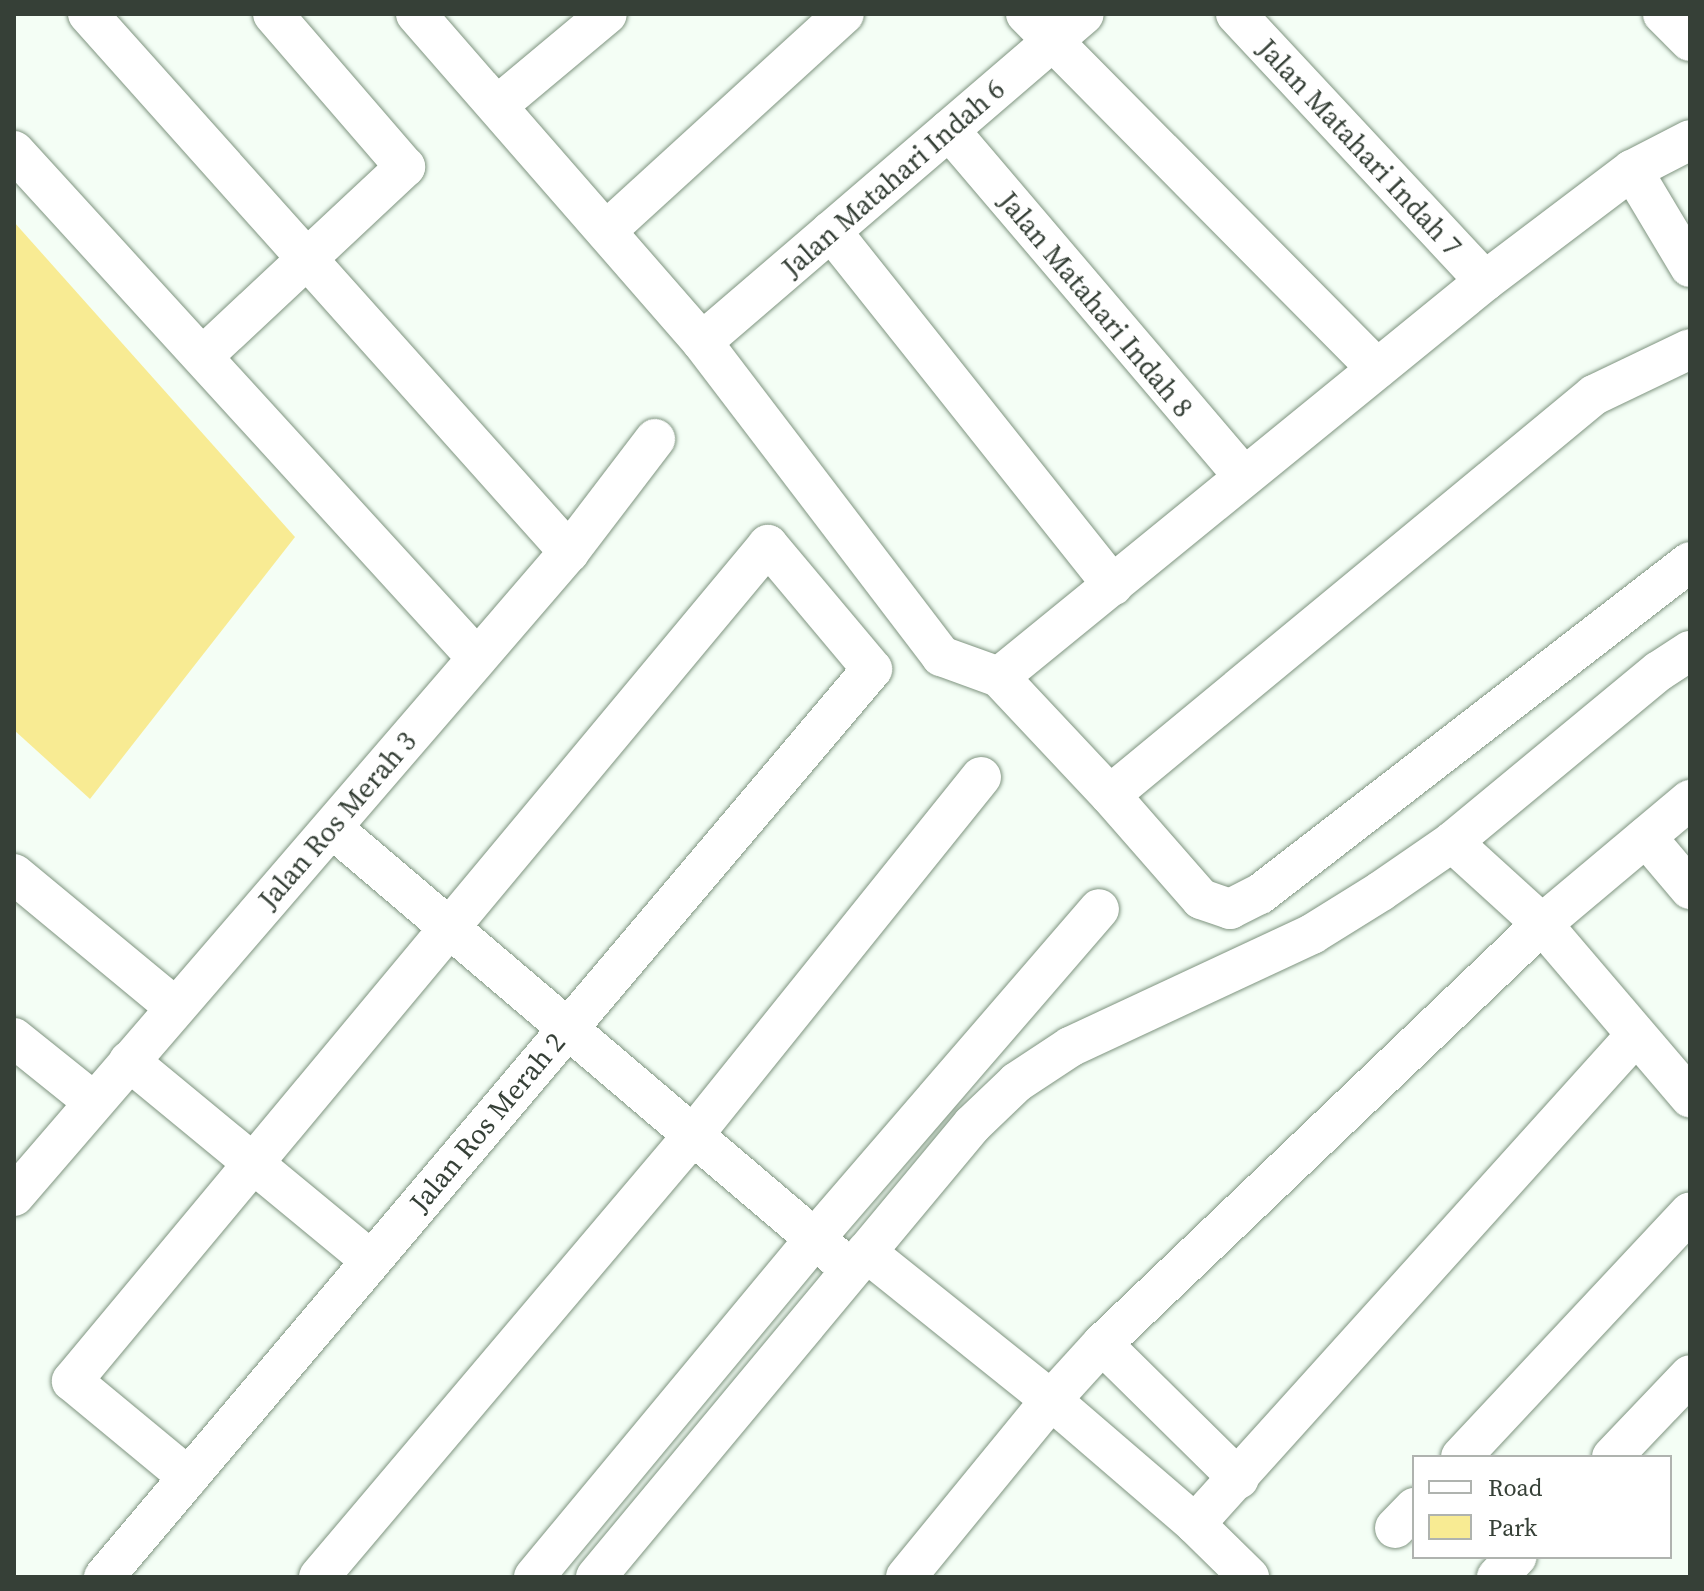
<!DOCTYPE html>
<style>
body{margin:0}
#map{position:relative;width:1704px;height:1591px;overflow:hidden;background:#f4fef5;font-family:"Source Serif 4",serif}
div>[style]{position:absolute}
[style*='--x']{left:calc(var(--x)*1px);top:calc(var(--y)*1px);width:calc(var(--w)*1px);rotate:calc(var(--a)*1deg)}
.green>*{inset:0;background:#f8eb93}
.roads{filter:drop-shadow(0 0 2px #7f9480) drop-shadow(0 0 2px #7f9480)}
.minor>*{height:40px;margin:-20px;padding:0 20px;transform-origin:20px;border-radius:20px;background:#fff}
span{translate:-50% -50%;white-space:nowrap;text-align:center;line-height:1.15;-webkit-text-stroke:8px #fff;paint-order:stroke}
.street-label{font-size:28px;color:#364037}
.frame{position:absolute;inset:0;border:16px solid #364037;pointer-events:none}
.legend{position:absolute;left:1412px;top:1455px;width:260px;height:104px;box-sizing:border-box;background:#fff;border:2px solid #afb3af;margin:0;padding:10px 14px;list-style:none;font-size:24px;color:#364037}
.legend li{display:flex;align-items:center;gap:16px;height:40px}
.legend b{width:40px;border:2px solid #afb3af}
</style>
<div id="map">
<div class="green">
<div style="clip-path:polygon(14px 222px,295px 537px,90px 799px,14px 730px)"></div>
</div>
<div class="roads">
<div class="minor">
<div style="--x:88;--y:14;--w:722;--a:48.2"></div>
<div style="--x:416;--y:14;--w:435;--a:48.9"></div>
<div style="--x:702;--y:342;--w:395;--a:52.7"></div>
<div style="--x:941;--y:656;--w:62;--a:19.9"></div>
<div style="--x:999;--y:677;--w:162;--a:46.8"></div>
<div style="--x:1110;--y:795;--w:138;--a:48.8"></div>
<div style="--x:1201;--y:899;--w:31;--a:19"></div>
<div style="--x:1230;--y:909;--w:34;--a:-27"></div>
<div style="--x:1260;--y:894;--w:543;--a:-37.67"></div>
<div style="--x:1026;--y:14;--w:499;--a:45.3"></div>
<div style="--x:1236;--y:14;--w:365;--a:47"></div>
<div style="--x:1663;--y:14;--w:38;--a:45"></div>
<div style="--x:497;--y:106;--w:143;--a:-39.9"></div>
<div style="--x:949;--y:130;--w:455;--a:49.6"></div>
<div style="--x:14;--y:151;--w:685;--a:47.6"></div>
<div style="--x:1632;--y:170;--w:113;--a:59.1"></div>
<div style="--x:606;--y:231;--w:322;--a:-42.4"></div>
<div style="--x:831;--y:231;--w:453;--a:51.5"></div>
<div style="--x:702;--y:342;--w:503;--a:-40.65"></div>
<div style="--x:203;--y:356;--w:277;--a:-43.1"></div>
<div style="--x:405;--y:167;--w:202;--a:-130.8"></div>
<div style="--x:999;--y:677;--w:627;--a:-39.17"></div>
<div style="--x:1485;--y:281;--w:184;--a:-37.1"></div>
<div style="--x:1632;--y:170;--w:65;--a:-27.3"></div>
<div style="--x:1110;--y:795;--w:628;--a:-39.57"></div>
<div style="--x:1594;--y:395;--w:106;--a:-25.6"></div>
<div style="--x:332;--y:828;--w:660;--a:40.39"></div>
<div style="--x:1646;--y:837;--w:68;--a:49.8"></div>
<div style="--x:1452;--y:842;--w:122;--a:42.3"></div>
<div style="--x:1542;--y:924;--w:228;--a:49.5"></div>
<div style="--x:14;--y:874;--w:209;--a:39.6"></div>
<div style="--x:14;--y:1038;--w:102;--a:38.7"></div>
<div style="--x:129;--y:1061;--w:313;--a:39.5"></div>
<div style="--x:14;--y:1196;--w:850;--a:-49.25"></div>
<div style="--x:569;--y:552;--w:142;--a:-52.7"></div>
<div style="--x:866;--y:1252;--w:237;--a:38.7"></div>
<div style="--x:1051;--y:1400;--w:190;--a:40.7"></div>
<div style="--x:1195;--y:1524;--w:76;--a:44.5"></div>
<div style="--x:1102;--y:1344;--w:192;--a:44.6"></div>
<div style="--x:1461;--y:1457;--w:335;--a:-46.9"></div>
<div style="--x:1612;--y:1457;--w:113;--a:-46.4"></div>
<div style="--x:1195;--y:1524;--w:658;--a:-47.95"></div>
<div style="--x:1395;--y:1528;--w:28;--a:-46"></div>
<div style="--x:104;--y:1577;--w:1189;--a:-49.77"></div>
<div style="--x:872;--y:669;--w:162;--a:-130"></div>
<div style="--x:768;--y:545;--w:1088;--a:129.78"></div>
<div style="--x:72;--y:1381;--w:151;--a:39.6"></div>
<div style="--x:319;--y:1577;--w:580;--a:-49.75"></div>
<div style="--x:694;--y:1134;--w:458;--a:-51.2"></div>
<div style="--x:534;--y:1577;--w:442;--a:-50.3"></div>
<div style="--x:816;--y:1237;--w:433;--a:-49.2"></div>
<div style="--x:596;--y:1577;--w:588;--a:-50.24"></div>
<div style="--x:972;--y:1125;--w:62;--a:-43.7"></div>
<div style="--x:1017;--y:1082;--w:64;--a:-33.4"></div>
<div style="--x:1070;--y:1047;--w:267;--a:-25"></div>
<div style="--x:1312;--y:934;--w:81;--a:-31.9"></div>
<div style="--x:1381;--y:891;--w:86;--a:-34.6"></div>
<div style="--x:1452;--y:842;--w:268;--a:-39.6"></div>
<div style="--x:1659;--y:671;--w:37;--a:-33"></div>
<div style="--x:906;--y:1577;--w:229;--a:-50.7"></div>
<div style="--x:1051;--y:1400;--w:76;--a:-47.7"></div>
<div style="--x:1102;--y:1344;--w:608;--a:-43.67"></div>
<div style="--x:1542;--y:924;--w:193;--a:-40"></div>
<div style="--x:1497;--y:1577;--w:28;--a:-46"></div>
</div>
</div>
<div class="street-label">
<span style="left:1360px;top:147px;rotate:47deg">Jalan Matahari Indah 7</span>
<span style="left:893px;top:178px;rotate:-41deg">Jalan Matahari Indah 6</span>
<span style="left:1096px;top:304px;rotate:50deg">Jalan Matahari Indah 8</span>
<span style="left:337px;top:820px;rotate:-49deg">Jalan Ros Merah 3</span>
<span style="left:487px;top:1122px;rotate:-50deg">Jalan Ros Merah 2</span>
</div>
<div class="frame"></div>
<ul class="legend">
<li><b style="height:10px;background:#fff"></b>Road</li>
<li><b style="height:22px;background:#f8eb93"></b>Park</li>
</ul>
</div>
